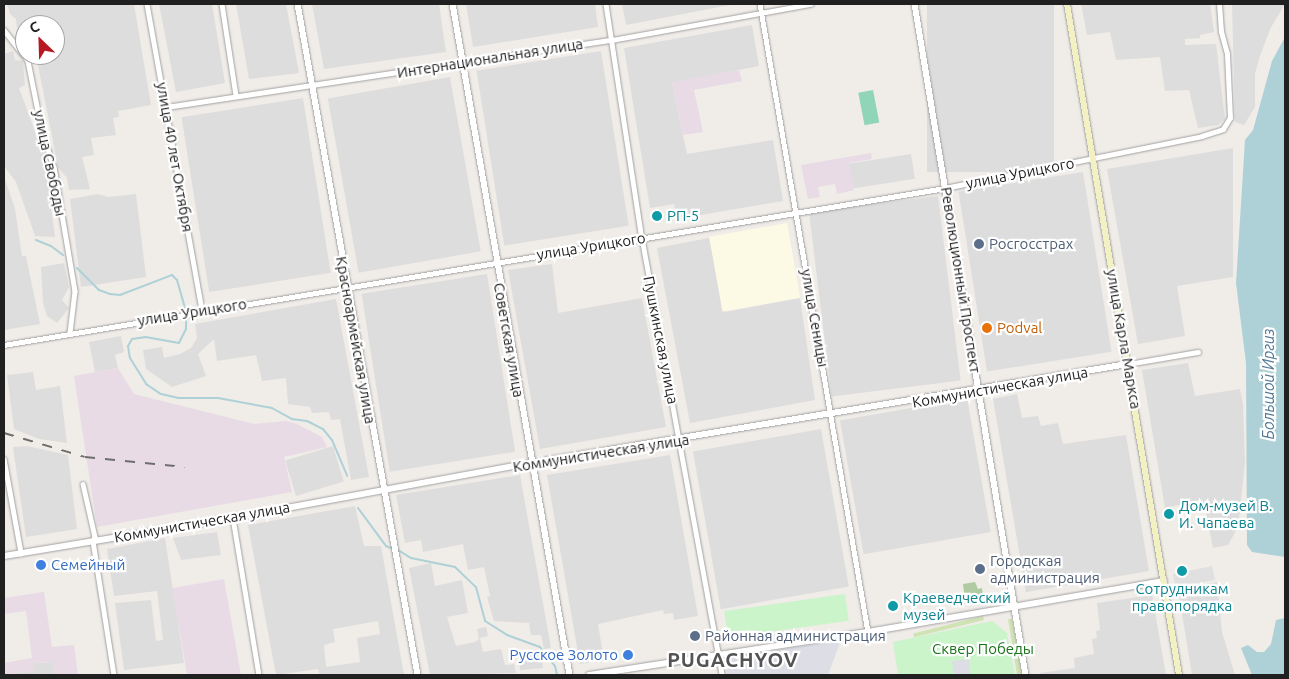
<!DOCTYPE html>
<meta charset="utf-8">
<style>
body{margin:0}
#map{position:relative;width:1289px;height:679px;overflow:hidden;background:#f0ece8;font-family:Ubuntu,sans-serif}
div>[style]{position:absolute}
[style*='--x']{left:calc(var(--x)*1px);top:calc(var(--y)*1px);width:calc(var(--w)*1px);rotate:calc(var(--a)*1deg)}
.residential>*{inset:0;background:#dedddd;transform-origin:0 0}
.industrial>*{inset:0;background:#e8dbe6;transform-origin:0 0}
.education>*{inset:0;background:#fcfae5;transform-origin:0 0}
.grass>*{inset:0;background:#cfe3b4;transform-origin:0 0}
.forest>*{inset:0;background:#b0caa2}
.park>*{inset:0;background:#cbf4cb;transform-origin:0 0}
.pitch>*{inset:0;background:#90d5b5;transform-origin:0 0}
.parking>*{inset:0;background:#e0e0e0;transform-origin:0 0}
.plaza>*{inset:0;background:#dcdde5}
.water>*{inset:0;background:#aed1d8}
.stream>*{height:2px;margin:-1px;padding:0 1px;transform-origin:1px;border-radius:1px;background:#aed1d8}
.roads{filter:drop-shadow(0 0 1px #a1a1a1) drop-shadow(0 0 1px #a1a1a1)}
.minor>*{height:4.5px;margin:-2.25px;padding:0 2.25px;transform-origin:2.25px;border-radius:2.25px;background:#fff}
.tertiary>*{height:5.5px;margin:-2.75px;padding:0 2.75px;transform-origin:2.75px;border-radius:2.75px;background:#fff}
.secondary>*{height:6px;margin:-3px;padding:0 3px;transform-origin:3px;border-radius:3px;background:#f3f1c3}
.rail>*{height:2px;margin-top:-1px;transform-origin:0;background:repeating-linear-gradient(90deg,#6e6e6e 0 10px,transparent 0 20px)}
.dots>*{width:14px;height:14px;translate:-50% -50%;box-sizing:border-box;border:2px solid #fff;border-radius:50%}
span{translate:-50% -50%;white-space:nowrap;text-align:center;line-height:1.15;-webkit-text-stroke:4.5px #fff;paint-order:stroke}
.street-label{font-size:15px;color:#202020}
.culture-label{font-size:15px;color:#0d838f}
.left{translate:0 -50%;text-align:left}
.service-label{font-size:15px;color:#4e5e75}
.food-label{font-size:15px;color:#c56008}
.shop-label{font-size:15px;color:#366cbe}
.right{translate:-100% -50%;text-align:right}
.park-label{font-size:15px;color:#19731a}
.water-label{font-size:16px;color:#507896;font-style:italic}
.district-label{font-size:20px;color:#535353;font-weight:700;letter-spacing:1px}
.frame{position:absolute;inset:0;border:5px solid #202020;pointer-events:none}
.north{position:absolute;left:15px;top:15px;width:50px;height:50px;box-sizing:border-box;background:#fff;border:1px solid #a6a6a6;border-radius:50%;rotate:336deg;font-size:14px;font-weight:700;line-height:20px;text-align:center;color:#202020}
.north::after{content:'';display:block;margin:auto;width:18px;height:22px;background:#b81824;clip-path:polygon(50% 0,100% 100%,50% 72%,0 100%)}
</style>
<div id="map">
<div class="residential">
<div style="clip-path:polygon(7px 4px,134px 4px,151px 105px,118px 111px,119px 117px,113px 118px,116px 135px,91px 138px,94px 155px,82px 157px,90px 189px,69px 190px,67px 178px,58px 167px,36px 55px,55px 55px,55px 25px,17px 28px,16px 19px,10px 14px)"></div>
<div style="clip-path:polygon(159px 4px,212px 4px,225px 83px,176px 92px)"></div>
<div style="clip-path:polygon(236px 4px,286px 4px,299px 73px,249px 79px)"></div>
<div style="clip-path:polygon(312px 4px,439px 4px,446px 52px,324px 69px)"></div>
<div style="clip-path:polygon(466px 4px,595px 4px,598px 27px,473px 47px)"></div>
<div style="clip-path:polygon(622px 4px,735px 4px,626px 25px)"></div>
<div style="left:927px;top:4px;width:127px;height:168px"></div>
<div style="clip-path:polygon(1081px 4px,1210px 4px,1214px 32px,1200px 35px,1200px 38px,1185px 39px,1185px 45px,1216px 44px,1225px 119px,1218px 125px,1198px 128px,1189px 90px,1165px 91px,1160px 57px,1116px 60px,1110px 32px,1087px 35px)"></div>
<div style="clip-path:polygon(1232px 4px,1285px 4px,1270px 29px,1259px 59px,1255px 74px,1255px 107px,1244px 125px,1235px 122px)"></div>
<div style="clip-path:polygon(752px 25px,759px 66px,672px 83px,687px 154px,773px 140px,783px 201px,677px 219px,674px 204px,650px 208px,624px 48px)"></div>
<div style="clip-path:polygon(13px 51px,15px 60px,23px 61px,25px 85px,19px 88px,45px 158px,55px 237px,35px 236px,16px 182px,4px 166px,4px 54px)"></div>
<div style="left:601px;top:51px;width:177px;height:126px;rotate:81deg"></div>
<div style="left:450px;top:77px;width:177px;height:124px;rotate:80deg"></div>
<div style="left:303px;top:98px;width:177px;height:123px;rotate:81deg"></div>
<div style="clip-path:polygon(1233px 148px,1233px 277px,1177px 286px,1185px 336px,1138px 344px,1107px 169px)"></div>
<div style="left:911px;top:154px;width:25px;height:63px;rotate:81deg"></div>
<div style="left:1083px;top:172px;width:182px;height:126px;rotate:81deg"></div>
<div style="clip-path:polygon(4px 176px,15px 209px,22px 256px,26px 256px,40px 324px,4px 330px)"></div>
<div style="clip-path:polygon(98px 194px,108px 197px,136px 194px,146px 277px,81px 287px,70px 199px)"></div>
<div style="left:938px;top:196px;width:186px;height:130px;rotate:83deg"></div>
<div style="clip-path:polygon(709px 238px,725px 312px,800px 298px,815px 400px,690px 423px,657px 248px)"></div>
<div style="clip-path:polygon(64px 263px,69px 287px,62px 300px,69px 308px,57px 323px,47px 316px,43px 303px,41px 267px)"></div>
<div style="clip-path:polygon(552px 264px,558px 313px,642px 298px,666px 427px,540px 449px,508px 270px)"></div>
<div style="left:487px;top:274px;width:180px;height:127px;rotate:81deg"></div>
<div style="clip-path:polygon(336px 299px,369px 477px,351px 480px,340px 419px,331px 420px,329px 412px,312px 413px,310px 407px,288px 404px,286px 378px,262px 381px,256px 355px,217px 361px,214px 339px,198px 354px,206px 376px,172px 387px,146px 369px,143px 350px,162px 347px,164px 358px,180px 354px,191px 348px,197px 338px,195px 324px)"></div>
<div style="clip-path:polygon(121px 336px,124px 352px,115px 355px,118px 368px,95px 372px,89px 342px)"></div>
<div style="clip-path:polygon(1188px 363px,1195px 396px,1240px 389px,1243px 404px,1245px 462px,1238px 527px,1228px 545px,1213px 548px,1205px 508px,1201px 508px,1200px 500px,1165px 508px,1142px 370px)"></div>
<div style="clip-path:polygon(33px 372px,36px 390px,60px 386px,67px 443px,39px 439px,14px 429px,7px 375px)"></div>
<div style="clip-path:polygon(1017px 394px,1022px 418px,1038px 416px,1041px 426px,1058px 423px,1063px 444px,1126px 435px,1149px 571px,1026px 592px,993px 399px)"></div>
<div style="left:967px;top:398px;width:136px;height:129px;rotate:80deg"></div>
<div style="left:821px;top:429px;width:160px;height:130px;rotate:80deg"></div>
<div style="clip-path:polygon(27px 446px,68px 455px,77px 529px,26px 537px,13px 447px)"></div>
<div style="left:333px;top:446px;width:37px;height:50px;rotate:73deg"></div>
<div style="clip-path:polygon(670px 455px,698px 616px,674px 620px,673px 613px,664px 614px,663px 610px,598px 624px,604px 660px,580px 664px,547px 475px)"></div>
<div style="clip-path:polygon(520px 475px,551px 648px,544px 649px,541px 635px,531px 635px,529px 623px,494px 621px,487px 597px,490px 596px,484px 567px,468px 570px,463px 544px,423px 552px,421px 540px,405px 543px,396px 495px)"></div>
<div style="clip-path:polygon(evenodd,355px 506px,364px 546px,381px 546px,404px 675px,320px 675px,318px 669px,276px 675px,248px 525px,355px 506px,378px 621px,380px 634px,357px 638px,360px 662px,326px 667px,324px 645px,335px 642px,333px 629px,378px 621px)"></div>
<div style="clip-path:polygon(217px 532px,221px 555px,181px 560px,173px 538px)"></div>
<div style="clip-path:polygon(165px 538px,184px 663px,124px 670px,115px 603px,151px 600px,156px 641px,163px 640px,157px 591px,114px 596px,107px 549px)"></div>
<div style="clip-path:polygon(431px 563px,435px 586px,462px 580px,468px 613px,447px 617px,456px 646px,475px 642px,479px 639px,477px 629px,486px 627px,488px 636px,480px 638px,483px 652px,501px 649px,505px 665px,514px 664px,516px 673px,430px 675px,409px 568px)"></div>
<div style="clip-path:polygon(1217px 582px,1222px 632px,1235px 675px,1192px 675px,1178px 589px)"></div>
<div style="clip-path:polygon(1152px 595px,1166px 675px,1041px 675px,1040px 673px,1075px 668px,1074px 658px,1094px 654px,1092px 639px,1097px 638px,1096px 631px,1100px 630px,1097px 603px)"></div>
<div style="left:541px;top:650px;width:18px;height:23px;rotate:84deg"></div>
<div style="clip-path:polygon(53px 662px,55px 675px,4px 675px,33px 671px,32px 663px)"></div>
</div>
<div class="industrial">
<div style="clip-path:polygon(739px 70px,742px 81px,694px 90px,703px 132px,683px 135px,672px 82px)"></div>
<div style="clip-path:polygon(871px 153px,872px 159px,849px 163px,854px 190px,837px 194px,835px 184px,818px 187px,820px 197px,808px 199px,801px 165px)"></div>
<div style="clip-path:polygon(118px 368px,134px 394px,254px 424px,286px 421px,297px 424px,322px 437px,327px 447px,284px 457px,292px 492px,97px 527px,74px 376px)"></div>
<div style="left:224px;top:579px;width:97px;height:53px;rotate:80deg"></div>
<div style="clip-path:polygon(44px 592px,52px 647px,74px 645px,78px 675px,55px 675px,53px 662px,33px 663px,33px 671px,4px 675px,4px 663px,32px 658px,26px 611px,4px 614px,4px 598px)"></div>
</div>
<div class="education">
<div style="left:787px;top:223px;width:76px;height:79px;rotate:80deg"></div>
</div>
<div class="grass">
<div style="left:983px;top:616px;width:4px;height:72px;rotate:76deg"></div>
<div style="clip-path:polygon(1008px 619px,1012px 619px,1022px 675px,1017px 675px)"></div>
</div>
<div class="forest">
<div style="clip-path:polygon(975px 582px,978px 589px,982px 588px,983px 596px,965px 600px,963px 584px)"></div>
</div>
<div class="park">
<div style="left:845px;top:594px;width:27px;height:122px;rotate:82deg"></div>
<div style="clip-path:polygon(992px 621px,1007px 633px,1015px 675px,898px 675px,893px 642px)"></div>
</div>
<div class="pitch">
<div style="left:873px;top:90px;width:33px;height:15px;rotate:79deg"></div>
</div>
<div class="parking">
<div style="left:1212px;top:566px;width:14px;height:40px;rotate:78deg"></div>
</div>
<div class="plaza">
<div style="clip-path:polygon(841px 640px,828px 675px,727px 675px,724px 658px)"></div>
<div style="clip-path:polygon(969px 659px,970px 675px,954px 675px,952px 661px)"></div>
</div>
<div class="water">
<div style="clip-path:polygon(1285px 37px,1285px 557px,1252px 552px,1247px 545px,1246px 363px,1236px 283px,1245px 140px,1253px 130px,1272px 61px)"></div>
<div style="clip-path:polygon(1285px 618px,1285px 675px,1252px 675px,1241px 648px,1248px 645px,1257px 652px,1264px 652px,1271px 644px,1276px 620px)"></div>
</div>
<div class="stream">
<div style="--x:36;--y:240;--w:16;--a:22"></div>
<div style="--x:51;--y:246;--w:15;--a:37"></div>
<div style="--x:77;--y:268;--w:31;--a:45"></div>
<div style="--x:99;--y:290;--w:12;--a:20"></div>
<div style="--x:110;--y:294;--w:10;--a:6"></div>
<div style="--x:120;--y:295;--w:56;--a:-21"></div>
<div style="--x:172;--y:275;--w:7;--a:45"></div>
<div style="--x:177;--y:280;--w:29;--a:74"></div>
<div style="--x:186;--y:318;--w:11;--a:90"></div>
<div style="--x:186;--y:329;--w:16;--a:117"></div>
<div style="--x:179;--y:343;--w:34;--a:-170"></div>
<div style="--x:146;--y:337;--w:14;--a:172"></div>
<div style="--x:132;--y:339;--w:8;--a:120"></div>
<div style="--x:128;--y:346;--w:12;--a:81"></div>
<div style="--x:130;--y:358;--w:31;--a:58"></div>
<div style="--x:146;--y:384;--w:18;--a:34"></div>
<div style="--x:161;--y:394;--w:17;--a:13"></div>
<div style="--x:178;--y:398;--w:40;--a:0"></div>
<div style="--x:218;--y:398;--w:55;--a:10.5"></div>
<div style="--x:272;--y:408;--w:23;--a:29"></div>
<div style="--x:292;--y:419;--w:15;--a:8"></div>
<div style="--x:307;--y:421;--w:18;--a:27"></div>
<div style="--x:323;--y:429;--w:14;--a:51"></div>
<div style="--x:332;--y:440;--w:39;--a:67"></div>
<div style="--x:358;--y:508;--w:47;--a:53.6"></div>
<div style="--x:386;--y:546;--w:8;--a:23"></div>
<div style="--x:398;--y:550;--w:15;--a:32"></div>
<div style="--x:411;--y:558;--w:45;--a:11.6"></div>
<div style="--x:455;--y:567;--w:29;--a:44"></div>
<div style="--x:476;--y:587;--w:35;--a:75"></div>
<div style="--x:485;--y:621;--w:26;--a:32"></div>
<div style="--x:507;--y:635;--w:35;--a:20"></div>
<div style="--x:540;--y:647;--w:24;--a:52"></div>
<div style="--x:555;--y:666;--w:9;--a:77"></div>
</div>
<div class="roads">
<div class="minor">
<div style="--x:147;--y:4;--w:312;--a:79.8"></div>
<div style="--x:222;--y:4;--w:92;--a:81.3"></div>
<div style="--x:606;--y:4;--w:237;--a:81.3"></div>
<div style="--x:642;--y:238;--w:444;--a:79.6"></div>
<div style="--x:760;--y:4;--w:637;--a:80.24"></div>
<div style="--x:4;--y:30;--w:39;--a:52"></div>
<div style="--x:28;--y:61;--w:71;--a:78.7"></div>
<div style="--x:42;--y:131;--w:38;--a:72"></div>
<div style="--x:54;--y:167;--w:126;--a:80.4"></div>
<div style="--x:75;--y:291;--w:42;--a:96.8"></div>
<div style="--x:167;--y:107;--w:450;--a:-8.6"></div>
<div style="--x:612;--y:40;--w:202;--a:-10.3"></div>
<div style="--x:4;--y:345;--w:954;--a:-9.47"></div>
<div style="--x:945;--y:188;--w:262;--a:-11.4"></div>
<div style="--x:1202;--y:136;--w:22;--a:-18"></div>
<div style="--x:1223;--y:129;--w:13;--a:-58"></div>
<div style="--x:1230;--y:118;--w:64;--a:-92.7"></div>
<div style="--x:1227;--y:54;--w:23;--a:-105"></div>
<div style="--x:1221;--y:32;--w:28;--a:-94"></div>
<div style="--x:1128;--y:364;--w:71;--a:-9.7"></div>
<div style="--x:4;--y:459;--w:96;--a:79.7"></div>
<div style="--x:83;--y:484;--w:54;--a:77.2"></div>
<div style="--x:95;--y:537;--w:4;--a:117"></div>
<div style="--x:93;--y:541;--w:136;--a:81.1"></div>
<div style="--x:233;--y:518;--w:159;--a:80.6"></div>
</div>
<div class="tertiary">
<div style="--x:298;--y:4;--w:682;--a:79.86"></div>
<div style="--x:453;--y:4;--w:681;--a:80.11"></div>
<div style="--x:915;--y:4;--w:680;--a:80.61"></div>
<div style="--x:4;--y:556;--w:232;--a:-9.4"></div>
<div style="--x:233;--y:518;--w:302;--a:-10.5"></div>
<div style="--x:530;--y:463;--w:606;--a:-9.4"></div>
<div style="--x:589;--y:675;--w:282;--a:-8.8"></div>
<div style="--x:868;--y:632;--w:300;--a:-9.8"></div>
</div>
<div class="secondary">
<div style="--x:1067;--y:4;--w:680;--a:80.52"></div>
</div>
</div>
<div class="rail">
<div style="--x:4;--y:433;--w:84;--a:16.5"></div>
<div style="--x:85;--y:457;--w:100;--a:5.8"></div>
</div>
<div class="dots">
<div style="left:657px;top:216px;background:#0f9aa8"></div>
<div style="left:979px;top:244px;background:#5c6f8a"></div>
<div style="left:987px;top:328px;background:#e8710a"></div>
<div style="left:1169px;top:514px;background:#0f9aa8"></div>
<div style="left:41px;top:565px;background:#3f7fe0"></div>
<div style="left:980px;top:569px;background:#5c6f8a"></div>
<div style="left:1182px;top:571px;background:#0f9aa8"></div>
<div style="left:893px;top:606px;background:#0f9aa8"></div>
<div style="left:695px;top:636px;background:#5c6f8a"></div>
<div style="left:628px;top:655px;background:#3f7fe0"></div>
</div>
<div class="street-label">
<span style="left:490px;top:58px;rotate:-9deg">Интернациональная улица</span>
<span style="left:175px;top:157px;rotate:80deg">улица 40 лет Октября</span>
<span style="left:50px;top:163px;rotate:78deg">улица Свободы</span>
<span style="left:1020px;top:173px;rotate:-11deg">улица Урицкого</span>
<span style="left:591px;top:246px;rotate:-9deg">улица Урицкого</span>
<span style="left:961px;top:280px;rotate:81deg">Революционный Проспект</span>
<span style="left:192px;top:312px;rotate:-9deg">улица Урицкого</span>
<span style="left:815px;top:318px;rotate:80deg">улица Сеницы</span>
<span style="left:1124px;top:339px;rotate:80deg">улица Карла Маркса</span>
<span style="left:356px;top:340px;rotate:80deg">Красноармейская улица</span>
<span style="left:509px;top:340px;rotate:80deg">Советская улица</span>
<span style="left:661px;top:340px;rotate:79deg">Пушкинская улица</span>
<span style="left:1000px;top:387px;rotate:-10deg">Коммунистическая улица</span>
<span style="left:601px;top:453px;rotate:-9deg">Коммунистическая улица</span>
<span style="left:202px;top:522px;rotate:-10deg">Коммунистическая улица</span>
</div>
<div class="culture-label">
<span class="left" style="left:667px;top:216px">РП-5</span>
<span class="left" style="left:1179px;top:514px">Дом-музей В.<br>И. Чапаева</span>
<span style="left:1182px;top:597px">Сотрудникам<br>правопорядка</span>
<span class="left" style="left:903px;top:606px">Краеведческий<br>музей</span>
</div>
<div class="service-label">
<span class="left" style="left:989px;top:244px">Росгосстрах</span>
<span class="left" style="left:990px;top:569px">Городская<br>администрация</span>
<span class="left" style="left:705px;top:636px">Районная администрация</span>
</div>
<div class="food-label">
<span class="left" style="left:997px;top:328px">Podval</span>
</div>
<div class="shop-label">
<span class="left" style="left:51px;top:565px">Семейный</span>
<span class="right" style="left:618px;top:655px">Русское Золото</span>
</div>
<div class="park-label">
<span style="left:983px;top:649px">Сквер Победы</span>
</div>
<div class="water-label">
<span style="left:1268px;top:384px;rotate:-90deg">Большой Иргиз</span>
</div>
<div class="district-label">
<span style="left:733px;top:659px">PUGACHYOV</span>
</div>
<div class="frame"></div>
<div class="north">С</div>
</div>
